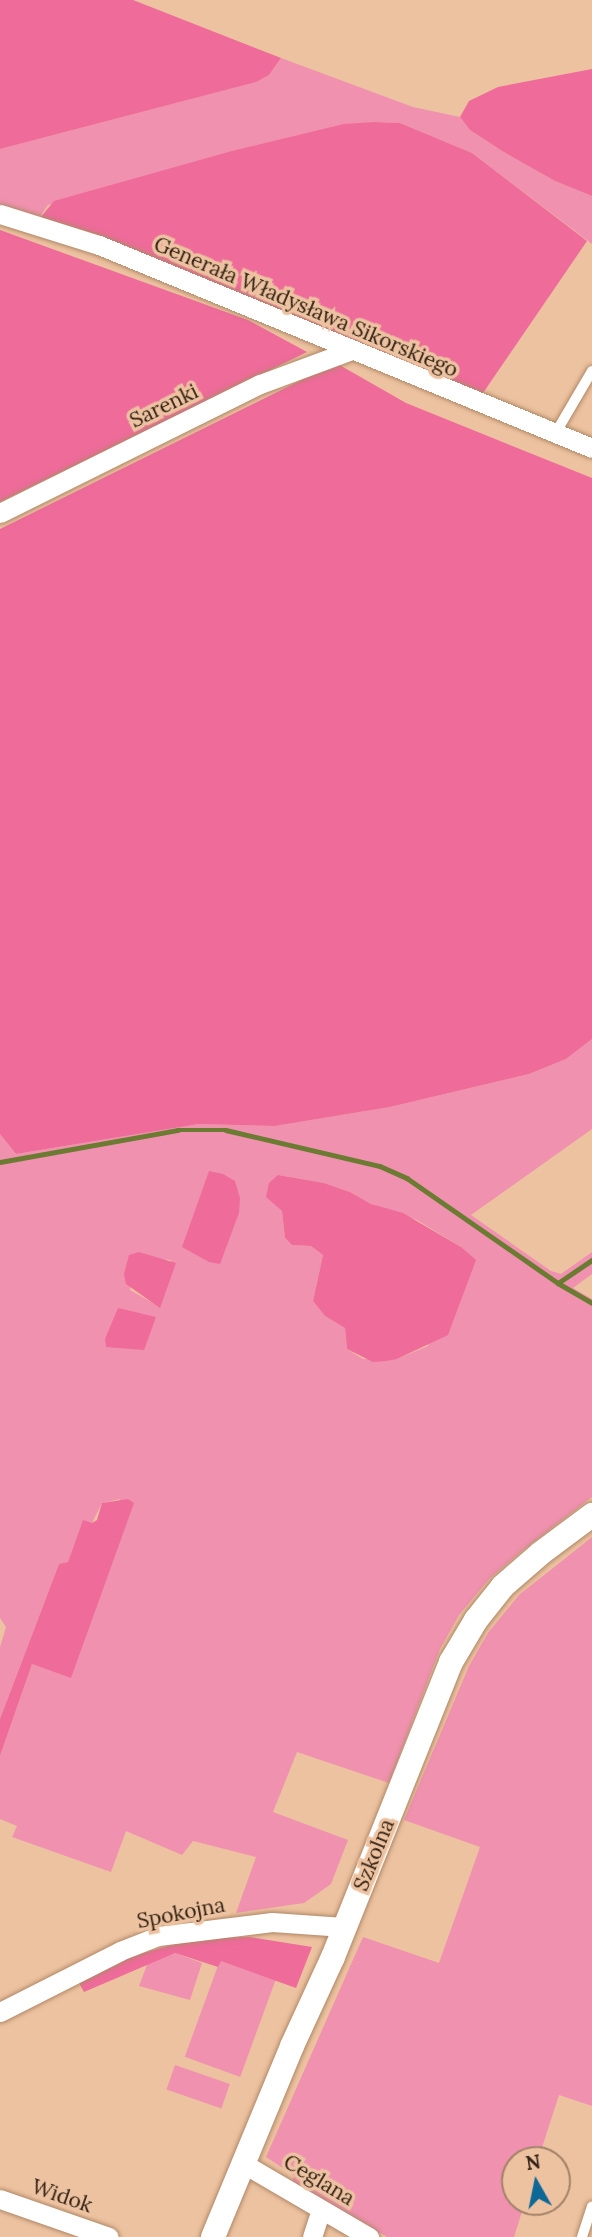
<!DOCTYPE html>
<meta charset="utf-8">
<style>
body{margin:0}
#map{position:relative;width:592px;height:2237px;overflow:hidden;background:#edc2a0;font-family:Lora,serif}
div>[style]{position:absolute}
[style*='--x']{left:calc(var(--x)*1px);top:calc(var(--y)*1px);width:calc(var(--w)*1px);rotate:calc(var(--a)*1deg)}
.green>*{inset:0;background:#f091af;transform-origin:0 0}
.forest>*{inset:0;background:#ee6b9a}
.stream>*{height:4.5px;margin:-2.25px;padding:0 2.25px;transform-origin:2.25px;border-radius:2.25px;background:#6b7b31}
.roads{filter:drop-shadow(0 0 2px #b08867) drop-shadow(0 0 2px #b08867)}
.service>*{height:10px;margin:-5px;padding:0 5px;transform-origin:5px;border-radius:5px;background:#fff}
.minor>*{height:19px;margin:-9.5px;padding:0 9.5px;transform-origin:9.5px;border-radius:9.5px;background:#fff}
.tertiary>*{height:24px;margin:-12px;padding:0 12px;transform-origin:12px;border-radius:12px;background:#fff}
span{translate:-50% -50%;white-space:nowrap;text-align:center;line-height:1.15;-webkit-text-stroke:7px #edc2a0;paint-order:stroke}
.street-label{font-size:21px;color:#322215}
.north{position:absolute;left:501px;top:2146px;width:70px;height:70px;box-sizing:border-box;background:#edc2a0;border:2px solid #a28268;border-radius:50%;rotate:351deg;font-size:19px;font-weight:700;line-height:28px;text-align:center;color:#322215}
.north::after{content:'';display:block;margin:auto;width:24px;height:32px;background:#0d6797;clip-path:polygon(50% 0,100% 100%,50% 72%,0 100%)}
</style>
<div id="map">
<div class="green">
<div style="clip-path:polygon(281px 58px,413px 107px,460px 117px,470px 130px,502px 151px,555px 181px,592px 196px,592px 244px,472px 153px,400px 123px,375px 122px,48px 205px,39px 218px,0 205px,0 149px,255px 82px,269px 75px)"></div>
<div style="clip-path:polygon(evenodd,592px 1039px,592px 1129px,471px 1215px,551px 1271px,561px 1274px,592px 1252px,592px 1274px,573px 1288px,592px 1299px,592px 1497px,523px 1550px,490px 1578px,459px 1615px,440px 1649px,389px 1783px,297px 1752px,273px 1812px,348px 1840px,331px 1884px,304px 1903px,236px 1913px,256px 1857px,193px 1841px,182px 1855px,126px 1831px,111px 1872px,12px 1837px,17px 1826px,0 1819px,0 1756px,32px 1664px,71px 1677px,120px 1499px,102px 1503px,92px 1523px,83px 1521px,68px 1562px,59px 1564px,0 1719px,0 1647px,6px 1627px,0 1618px,0 1134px,16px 1154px,199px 1124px,275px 1126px,390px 1107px,529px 1074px,566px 1059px,592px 1039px,278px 1175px,324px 1183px,350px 1192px,371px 1204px,417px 1220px,461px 1247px,428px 1346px,397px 1359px,363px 1359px,347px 1349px,345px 1328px,325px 1316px,313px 1301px,323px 1255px,311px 1246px,292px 1245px,285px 1238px,282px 1211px,276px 1205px,278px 1175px,592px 1039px,139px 1252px,158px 1259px,171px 1260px,160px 1307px,130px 1290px,139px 1252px)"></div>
<div style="clip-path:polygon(592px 1537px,592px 2106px,559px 2095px,538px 2160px,515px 2160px,515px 2202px,525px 2202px,514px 2237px,387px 2237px,291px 2182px,295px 2176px,266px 2157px,363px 1937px,439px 1963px,480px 1847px,404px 1820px,469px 1666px,488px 1633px,519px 1595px)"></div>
<div style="clip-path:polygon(175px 1953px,202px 1963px,190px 2000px,139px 1986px,148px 1962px)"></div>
<div style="left:220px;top:1960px;width:59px;height:103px;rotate:20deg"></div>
<div style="left:175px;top:2065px;width:58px;height:26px;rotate:19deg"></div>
</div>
<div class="forest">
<div style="clip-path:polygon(0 0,133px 0,281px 58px,269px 75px,256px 82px,0 149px)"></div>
<div style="clip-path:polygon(592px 69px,592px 196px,555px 181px,502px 151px,470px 130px,460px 117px,469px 101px,498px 87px)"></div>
<div style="clip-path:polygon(375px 122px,400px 123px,472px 153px,587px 241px,483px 393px,40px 218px,54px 201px,232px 151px,344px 124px)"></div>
<div style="clip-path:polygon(0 230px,248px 320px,307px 352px,0 502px)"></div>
<div style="clip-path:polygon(336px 363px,406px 403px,592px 478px,592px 1039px,566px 1059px,529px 1074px,390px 1107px,275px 1126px,199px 1124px,16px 1154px,0 1134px,0 529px)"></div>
<div style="clip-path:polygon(209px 1171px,223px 1174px,235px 1181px,240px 1198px,239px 1213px,220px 1264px,209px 1262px,182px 1247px)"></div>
<div style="clip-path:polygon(278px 1175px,324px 1183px,350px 1192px,371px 1204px,403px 1213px,461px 1247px,476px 1260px,448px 1335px,397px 1359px,386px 1361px,373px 1362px,347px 1349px,345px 1328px,325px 1316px,313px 1301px,323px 1255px,311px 1246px,292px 1245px,285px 1238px,282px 1211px,266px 1197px,269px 1183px)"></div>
<div style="clip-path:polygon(139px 1252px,176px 1263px,160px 1308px,126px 1284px,124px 1274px,129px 1255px)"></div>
<div style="clip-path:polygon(118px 1308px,156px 1317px,144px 1350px,106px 1347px,105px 1339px)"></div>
<div style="clip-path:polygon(128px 1499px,134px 1503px,71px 1678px,32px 1664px,0 1756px,0 1719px,59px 1564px,68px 1562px,83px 1520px,92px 1523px,97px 1520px,102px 1503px)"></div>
<div style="clip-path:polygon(249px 1937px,312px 1947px,296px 1988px,221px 1961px,218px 1967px,175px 1953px,84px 1992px,78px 1981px,133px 1956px,196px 1938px)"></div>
</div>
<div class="stream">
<div style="--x:0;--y:1162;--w:181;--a:-10.2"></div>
<div style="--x:178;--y:1130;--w:48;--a:0"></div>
<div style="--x:226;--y:1130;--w:158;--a:13.2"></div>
<div style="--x:380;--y:1166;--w:30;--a:24"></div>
<div style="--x:407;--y:1178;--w:184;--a:34.8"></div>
<div style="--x:558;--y:1283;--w:39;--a:30"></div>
<div style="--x:558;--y:1283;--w:41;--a:-34.1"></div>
</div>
<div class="roads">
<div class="service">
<div style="--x:555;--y:434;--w:73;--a:-59.6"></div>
<div style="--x:582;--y:2237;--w:32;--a:-72"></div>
</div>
<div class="minor">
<div style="--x:0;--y:214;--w:104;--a:17.4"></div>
<div style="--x:99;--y:245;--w:533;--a:22.38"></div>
<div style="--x:0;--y:513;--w:290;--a:-26.4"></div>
<div style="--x:260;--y:384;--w:98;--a:-20.3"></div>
<div style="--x:0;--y:2012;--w:135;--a:-26.9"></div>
<div style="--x:120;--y:1951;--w:41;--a:-21.5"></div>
<div style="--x:158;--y:1936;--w:115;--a:-7"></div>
<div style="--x:272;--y:1922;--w:72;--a:4"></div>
<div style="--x:244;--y:2164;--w:145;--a:30.3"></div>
<div style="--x:0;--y:2199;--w:115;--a:19.2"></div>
<div style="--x:312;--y:2237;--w:29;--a:-72"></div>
</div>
<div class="tertiary">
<div style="--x:213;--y:2237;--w:207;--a:-67.5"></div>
<div style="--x:292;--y:2046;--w:98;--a:-65.3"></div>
<div style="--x:333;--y:1957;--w:318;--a:-68.2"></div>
<div style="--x:451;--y:1662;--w:49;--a:-59.2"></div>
<div style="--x:476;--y:1620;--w:43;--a:-51.5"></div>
<div style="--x:503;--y:1586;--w:50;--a:-41"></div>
<div style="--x:541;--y:1553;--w:64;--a:-36.7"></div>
</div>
</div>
<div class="street-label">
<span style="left:306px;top:307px;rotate:23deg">Generała Władysława Sikorskiego</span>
<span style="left:164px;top:406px;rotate:-26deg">Sarenki</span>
<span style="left:374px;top:1855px;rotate:-68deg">Szkolna</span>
<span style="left:181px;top:1913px;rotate:-11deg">Spokojna</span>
<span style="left:319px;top:2180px;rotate:31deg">Ceglana</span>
<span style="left:62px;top:2196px;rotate:19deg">Widok</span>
</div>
<div class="north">N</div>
</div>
